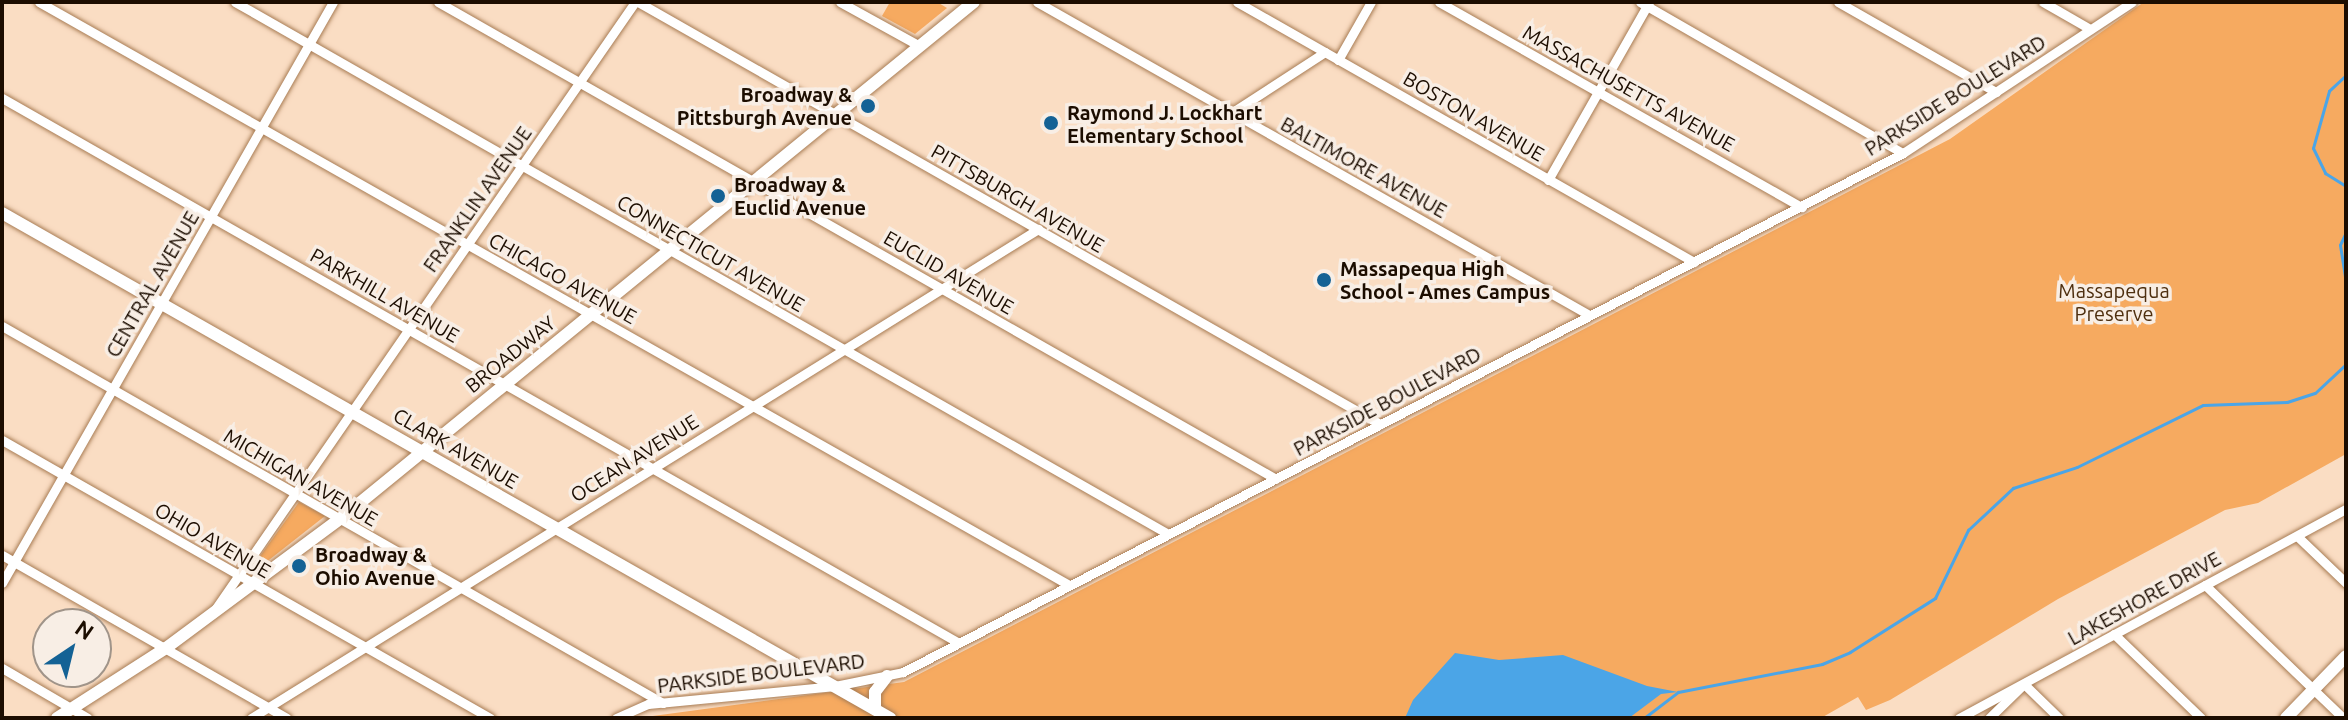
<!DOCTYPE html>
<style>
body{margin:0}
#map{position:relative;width:2348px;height:720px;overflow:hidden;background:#faddc3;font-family:Ubuntu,sans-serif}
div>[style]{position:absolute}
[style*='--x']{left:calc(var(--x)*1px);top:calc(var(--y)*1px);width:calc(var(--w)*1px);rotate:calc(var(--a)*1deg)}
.green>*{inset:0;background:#f6aa60}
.water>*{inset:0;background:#4ba5e7}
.stream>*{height:3px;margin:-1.5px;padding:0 1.5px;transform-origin:1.5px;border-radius:1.5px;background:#4ba5e7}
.roads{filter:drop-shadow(0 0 2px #a87c54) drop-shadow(0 0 2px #a87c54)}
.street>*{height:9px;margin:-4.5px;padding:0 4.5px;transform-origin:4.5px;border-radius:4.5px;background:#fff}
.secondary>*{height:12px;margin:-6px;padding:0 6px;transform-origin:6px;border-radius:6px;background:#fff}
.dots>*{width:22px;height:22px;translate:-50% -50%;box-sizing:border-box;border:4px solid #f8eee5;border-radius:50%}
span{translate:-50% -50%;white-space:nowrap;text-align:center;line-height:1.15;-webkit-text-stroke:7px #f8eee5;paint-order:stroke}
.street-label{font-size:20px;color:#1c0d00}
.poi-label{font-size:20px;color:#1c0d00;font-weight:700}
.right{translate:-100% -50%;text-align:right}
.left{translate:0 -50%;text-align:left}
.park-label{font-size:20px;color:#4e2f0f}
.frame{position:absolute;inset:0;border:4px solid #1c0d00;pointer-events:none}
.north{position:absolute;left:32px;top:608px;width:80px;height:80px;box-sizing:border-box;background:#f8eee5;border:2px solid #a09489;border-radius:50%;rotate:35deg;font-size:22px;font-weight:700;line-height:32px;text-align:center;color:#1c0d00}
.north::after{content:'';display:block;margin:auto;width:28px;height:36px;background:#146295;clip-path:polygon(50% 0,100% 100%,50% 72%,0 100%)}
</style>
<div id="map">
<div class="green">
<div style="clip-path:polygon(890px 2px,937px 2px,947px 8px,915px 34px,882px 16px)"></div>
<div style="clip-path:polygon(2144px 2px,2346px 2px,2346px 454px,2258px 503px,2225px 510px,2058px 599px,1890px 700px,1866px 710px,1858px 697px,1821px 718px,638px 718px,904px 682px,1950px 139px)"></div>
<div style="clip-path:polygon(299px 502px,325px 516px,251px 574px,250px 570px)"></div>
</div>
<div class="water">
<div style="clip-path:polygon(1455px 653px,1499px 660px,1563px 655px,1647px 686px,1678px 692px,1661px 694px,1629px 718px,1405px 718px,1413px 700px)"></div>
</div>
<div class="stream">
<div style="--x:2346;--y:75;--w:23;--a:137"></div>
<div style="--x:2329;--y:91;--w:59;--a:105.7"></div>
<div style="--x:2313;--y:148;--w:28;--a:64"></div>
<div style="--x:2325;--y:173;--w:25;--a:32"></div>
<div style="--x:2346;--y:232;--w:14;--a:115"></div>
<div style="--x:2340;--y:245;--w:36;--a:81"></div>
<div style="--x:1644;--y:718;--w:43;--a:-37.4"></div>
<div style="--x:1678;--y:692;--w:147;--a:-11"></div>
<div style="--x:1822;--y:664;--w:30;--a:-23"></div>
<div style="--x:1850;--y:652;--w:101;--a:-32.4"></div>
<div style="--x:1935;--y:598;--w:76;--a:-64.1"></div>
<div style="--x:1968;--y:530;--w:62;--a:-43"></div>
<div style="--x:2013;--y:488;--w:67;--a:-18.2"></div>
<div style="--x:2077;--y:467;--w:140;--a:-26.2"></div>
<div style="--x:2203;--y:405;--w:84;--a:-2"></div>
<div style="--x:2287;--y:402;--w:29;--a:-18"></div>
<div style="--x:2315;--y:393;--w:42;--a:-43.1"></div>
</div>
<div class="roads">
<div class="street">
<div style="--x:39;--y:2;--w:1184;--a:29.51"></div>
<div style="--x:235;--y:2;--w:1074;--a:29.69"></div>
<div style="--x:438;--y:2;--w:964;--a:29.65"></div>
<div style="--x:638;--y:2;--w:854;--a:29.63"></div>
<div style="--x:840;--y:2;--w:89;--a:28.9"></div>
<div style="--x:1037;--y:2;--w:635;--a:29.55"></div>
<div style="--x:1237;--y:2;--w:526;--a:29.64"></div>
<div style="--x:1439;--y:2;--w:417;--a:29.5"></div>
<div style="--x:1640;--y:2;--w:303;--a:29.9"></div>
<div style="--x:1838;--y:2;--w:182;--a:29.7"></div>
<div style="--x:2043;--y:2;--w:54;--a:29.9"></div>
<div style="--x:1338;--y:60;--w:67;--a:-60.4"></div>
<div style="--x:2;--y:98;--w:1101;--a:29.66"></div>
<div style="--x:1231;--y:113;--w:112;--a:-33"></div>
<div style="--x:1548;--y:180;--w:205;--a:-60.4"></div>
<div style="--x:2;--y:326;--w:761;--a:29.7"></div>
<div style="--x:2;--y:440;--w:562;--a:29.67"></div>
<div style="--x:2297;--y:536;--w:68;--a:43.8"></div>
<div style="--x:2;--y:555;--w:328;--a:29.8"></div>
<div style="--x:2;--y:583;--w:669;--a:-60.33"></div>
<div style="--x:2205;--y:585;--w:192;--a:43.9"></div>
<div style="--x:216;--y:608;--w:737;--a:-55.34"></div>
<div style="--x:2114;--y:634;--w:121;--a:44"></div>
<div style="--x:2;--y:668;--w:99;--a:30.2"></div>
<div style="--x:251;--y:718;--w:927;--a:-31.85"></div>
<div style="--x:616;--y:718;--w:35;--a:-24"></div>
<div style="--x:648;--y:704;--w:188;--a:-5.5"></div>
<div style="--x:835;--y:686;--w:69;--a:-11.6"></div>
<div style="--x:903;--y:672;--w:1127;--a:-27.43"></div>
<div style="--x:1903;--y:153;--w:274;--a:-33.4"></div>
<div style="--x:1959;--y:718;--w:440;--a:-28.4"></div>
<div style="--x:1989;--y:718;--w:49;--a:-44.2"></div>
<div style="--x:2024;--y:684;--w:49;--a:44.2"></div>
</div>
<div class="secondary">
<div style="--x:2;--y:213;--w:1022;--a:29.63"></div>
<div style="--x:875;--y:709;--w:17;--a:-90"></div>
<div style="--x:875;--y:692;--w:20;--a:-53"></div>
<div style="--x:57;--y:718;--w:130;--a:-32.7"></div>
<div style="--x:166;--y:648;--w:217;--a:-36.6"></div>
<div style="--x:340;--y:519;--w:818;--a:-39.2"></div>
<div style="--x:2286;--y:718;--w:86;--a:-45.9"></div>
</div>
</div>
<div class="dots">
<div style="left:868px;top:106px;background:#146295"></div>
<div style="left:1051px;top:123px;background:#146295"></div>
<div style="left:718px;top:196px;background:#146295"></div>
<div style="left:1324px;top:280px;background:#146295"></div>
<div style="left:299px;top:566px;background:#146295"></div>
</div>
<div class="street-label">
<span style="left:1629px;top:88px;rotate:29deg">MASSACHUSETTS AVENUE</span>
<span style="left:1955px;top:95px;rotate:-32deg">PARKSIDE BOULEVARD</span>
<span style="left:1474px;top:116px;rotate:30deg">BOSTON AVENUE</span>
<span style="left:1364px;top:167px;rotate:29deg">BALTIMORE AVENUE</span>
<span style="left:1018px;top:198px;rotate:30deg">PITTSBURGH AVENUE</span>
<span style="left:477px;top:199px;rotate:-55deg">FRANKLIN AVENUE</span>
<span style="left:711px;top:253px;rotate:30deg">CONNECTICUT AVENUE</span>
<span style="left:949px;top:272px;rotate:30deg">EUCLID AVENUE</span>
<span style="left:563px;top:278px;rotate:29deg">CHICAGO AVENUE</span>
<span style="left:152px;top:284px;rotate:-60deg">CENTRAL AVENUE</span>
<span style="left:385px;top:295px;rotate:30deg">PARKHILL AVENUE</span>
<span style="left:510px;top:354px;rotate:-39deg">BROADWAY</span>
<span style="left:1387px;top:401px;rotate:-28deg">PARKSIDE BOULEVARD</span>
<span style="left:456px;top:448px;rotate:30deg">CLARK AVENUE</span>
<span style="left:634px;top:458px;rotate:-32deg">OCEAN AVENUE</span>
<span style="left:301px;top:477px;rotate:30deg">MICHIGAN AVENUE</span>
<span style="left:213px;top:540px;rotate:30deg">OHIO AVENUE</span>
<span style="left:2144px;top:598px;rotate:-29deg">LAKESHORE DRIVE</span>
<span style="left:761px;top:673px;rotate:-7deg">PARKSIDE BOULEVARD</span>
</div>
<div class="poi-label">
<span class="right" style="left:852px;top:106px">Broadway &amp;<br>Pittsburgh Avenue</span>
<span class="left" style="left:1067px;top:124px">Raymond J. Lockhart<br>Elementary School</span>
<span class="left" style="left:734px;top:196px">Broadway &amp;<br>Euclid Avenue</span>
<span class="left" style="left:1340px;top:280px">Massapequa High<br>School - Ames Campus</span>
<span class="left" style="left:315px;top:566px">Broadway &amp;<br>Ohio Avenue</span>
</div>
<div class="park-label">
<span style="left:2114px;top:302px">Massapequa<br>Preserve</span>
</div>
<div class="frame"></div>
<div class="north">N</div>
</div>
